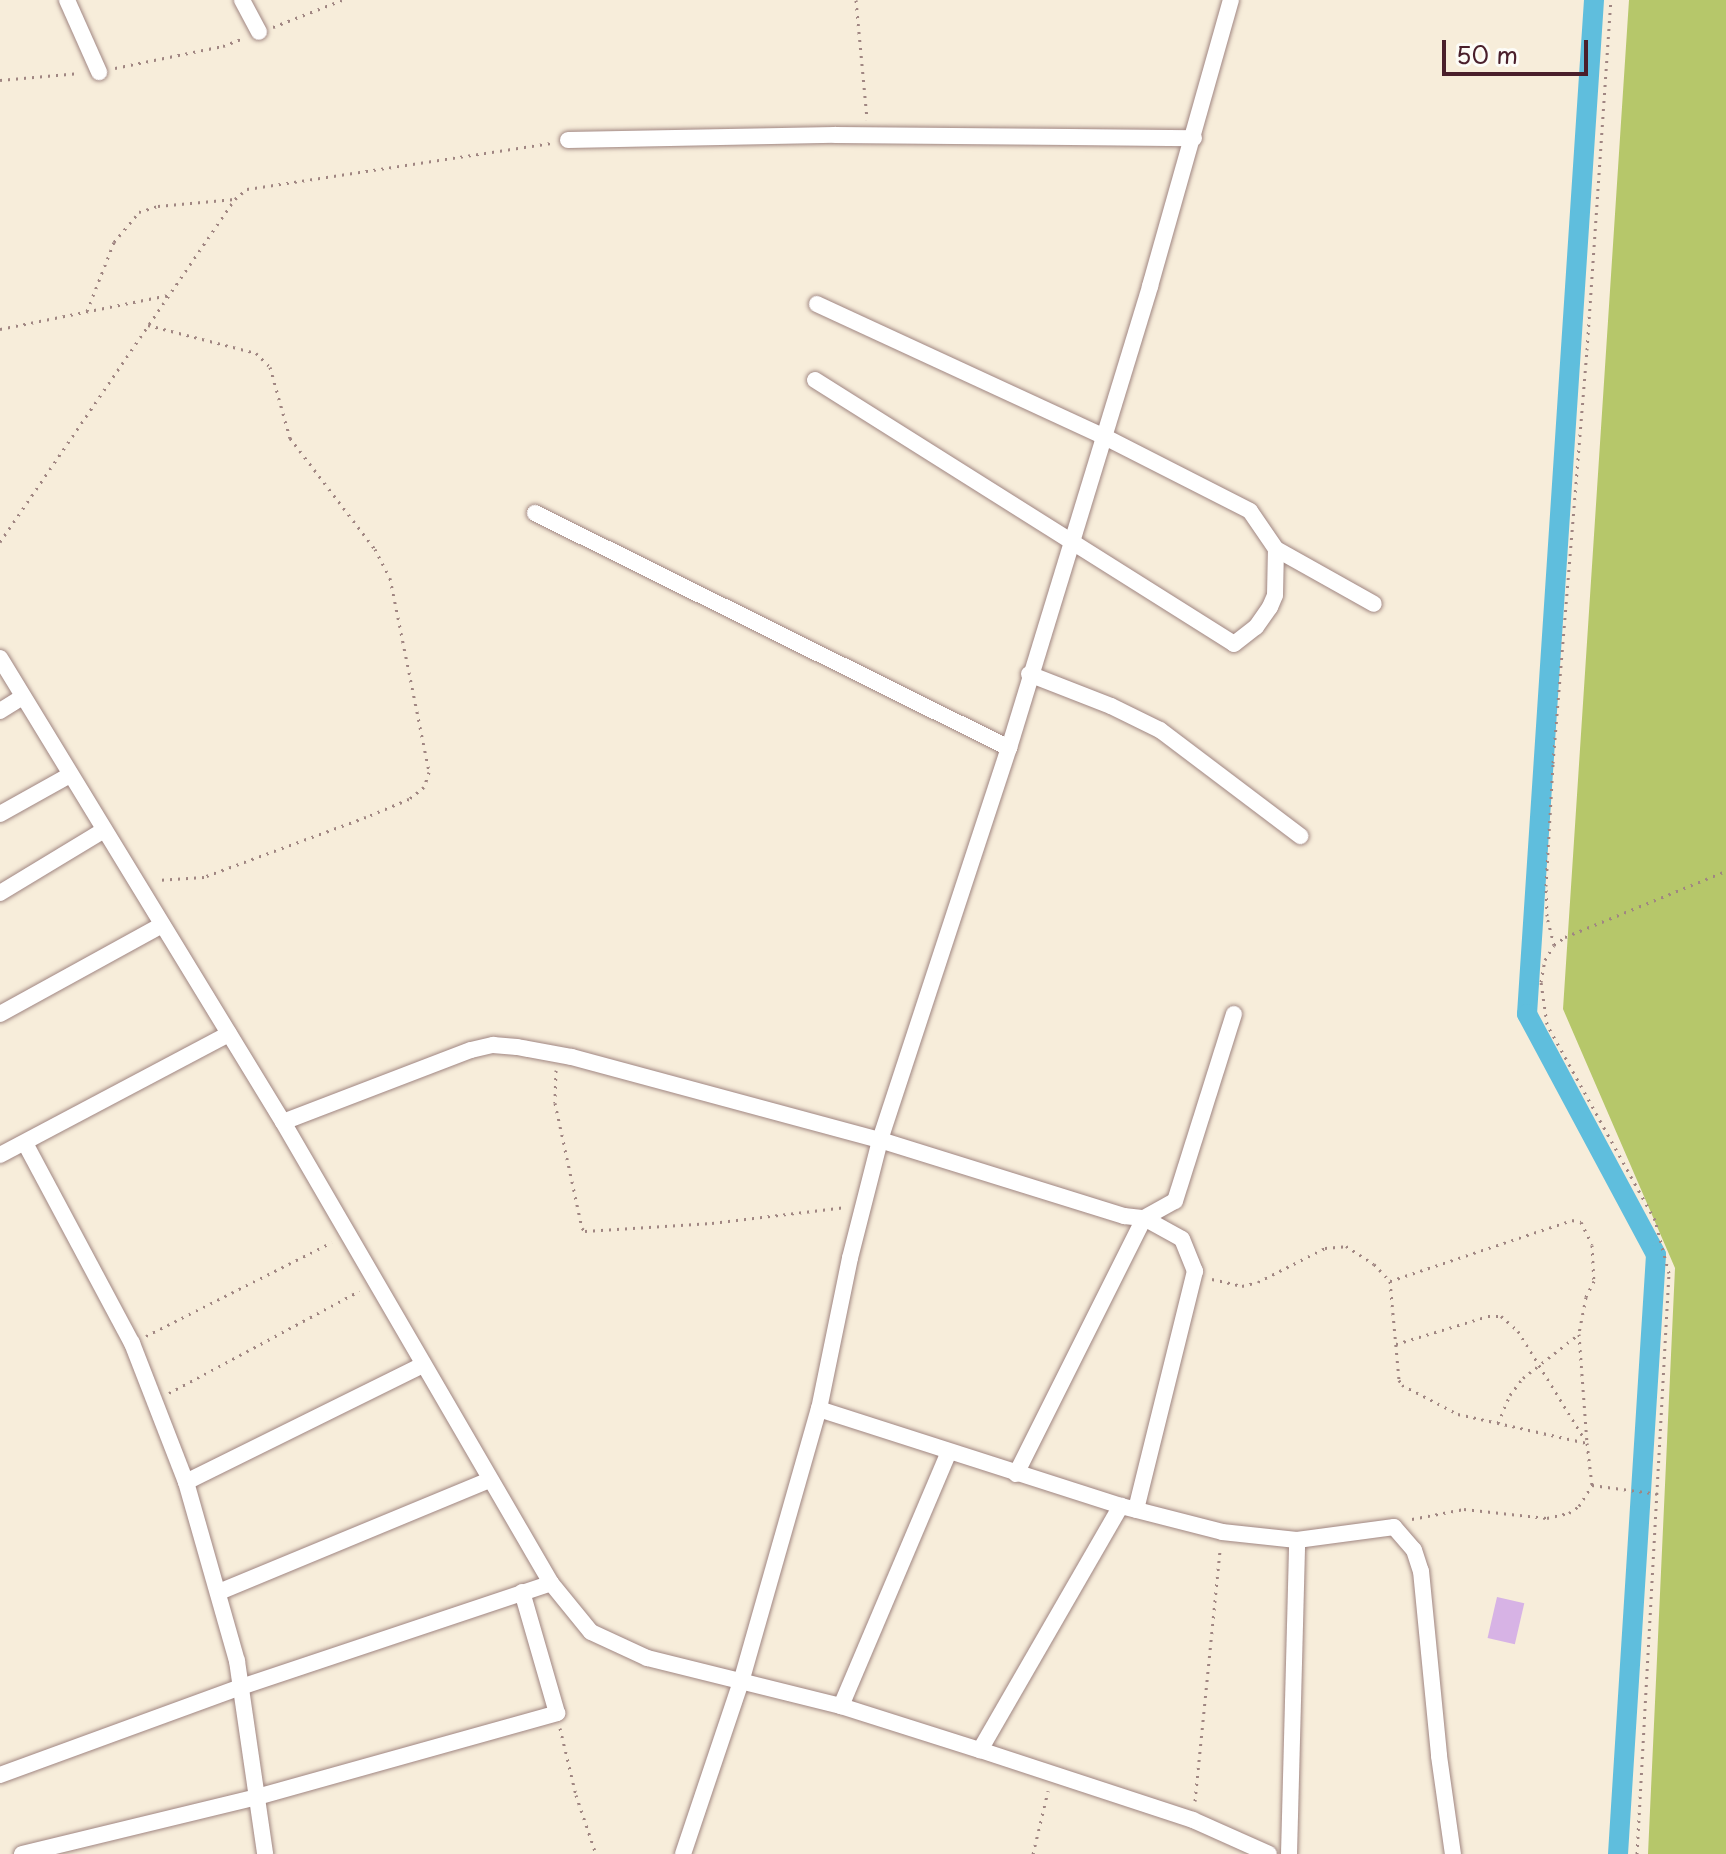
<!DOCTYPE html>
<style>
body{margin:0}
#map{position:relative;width:1726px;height:1854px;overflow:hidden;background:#f7edda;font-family:"Playpen Sans",sans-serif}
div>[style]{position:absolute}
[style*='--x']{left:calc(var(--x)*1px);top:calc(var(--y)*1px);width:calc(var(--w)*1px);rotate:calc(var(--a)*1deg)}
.green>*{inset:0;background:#b6c76a}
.canal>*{height:20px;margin:-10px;padding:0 10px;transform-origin:10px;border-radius:10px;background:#5fbedd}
.building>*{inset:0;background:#d7b3e5;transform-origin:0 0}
.path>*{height:3px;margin-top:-1.5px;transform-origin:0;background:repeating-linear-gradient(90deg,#a08682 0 2px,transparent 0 8px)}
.roads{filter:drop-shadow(0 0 2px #a08682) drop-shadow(0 0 2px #a08682)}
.street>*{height:16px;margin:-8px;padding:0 8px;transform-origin:8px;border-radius:8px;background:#fff}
span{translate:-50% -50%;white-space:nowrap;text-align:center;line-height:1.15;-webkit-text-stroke:7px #fdfcf7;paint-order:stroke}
.scale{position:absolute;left:1442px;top:40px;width:146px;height:36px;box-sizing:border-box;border:4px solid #4a1f2b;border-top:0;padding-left:10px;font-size:24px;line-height:28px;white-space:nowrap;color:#4a1f2b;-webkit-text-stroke:6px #fdfcf7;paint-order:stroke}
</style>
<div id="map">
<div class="green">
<div style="clip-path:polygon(1629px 0,1726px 0,1726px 1854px,1648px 1854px,1675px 1268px,1563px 1009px)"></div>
</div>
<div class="canal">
<div style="--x:1594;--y:0;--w:1016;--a:93.78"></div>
<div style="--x:1527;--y:1014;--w:273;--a:61.8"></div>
<div style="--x:1656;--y:1255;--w:600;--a:93.63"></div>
</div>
<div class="building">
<div style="left:1497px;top:1597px;width:28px;height:42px;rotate:13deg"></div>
</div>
<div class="path">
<div style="--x:856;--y:0;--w:120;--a:84.7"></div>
<div style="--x:273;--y:27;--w:74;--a:-21.4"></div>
<div style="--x:115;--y:68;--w:110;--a:-11.5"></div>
<div style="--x:223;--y:46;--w:22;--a:-21"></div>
<div style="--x:0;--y:80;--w:80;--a:-5"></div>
<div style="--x:87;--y:311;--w:74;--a:-68.6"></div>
<div style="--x:114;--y:242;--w:39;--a:-50"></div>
<div style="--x:139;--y:212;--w:20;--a:-18"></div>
<div style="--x:158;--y:206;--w:77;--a:-5.2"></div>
<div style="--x:148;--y:325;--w:112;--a:14.5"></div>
<div style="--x:256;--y:353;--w:20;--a:45"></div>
<div style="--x:270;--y:367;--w:74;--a:74.3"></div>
<div style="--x:290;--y:438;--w:140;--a:52.6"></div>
<div style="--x:375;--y:549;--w:33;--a:63"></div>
<div style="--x:390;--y:578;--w:198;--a:78.6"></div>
<div style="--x:429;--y:772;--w:16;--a:108"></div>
<div style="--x:424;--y:787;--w:19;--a:141"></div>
<div style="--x:409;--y:799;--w:47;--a:157.3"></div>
<div style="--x:366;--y:817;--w:173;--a:159.7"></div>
<div style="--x:204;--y:877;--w:47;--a:176.3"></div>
<div style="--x:0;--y:329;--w:172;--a:-11.4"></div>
<div style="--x:0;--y:542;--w:416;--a:-55.6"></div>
<div style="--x:235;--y:199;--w:16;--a:-40"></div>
<div style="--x:247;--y:189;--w:308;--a:-8.6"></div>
<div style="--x:1554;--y:945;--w:30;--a:-104"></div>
<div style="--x:1547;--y:916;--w:30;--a:-92"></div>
<div style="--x:1546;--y:886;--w:123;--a:-86.7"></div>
<div style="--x:1553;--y:763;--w:414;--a:-85.3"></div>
<div style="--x:1587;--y:350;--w:351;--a:-86.1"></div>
<div style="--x:556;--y:1070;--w:33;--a:92"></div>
<div style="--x:555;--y:1103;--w:128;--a:77.8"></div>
<div style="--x:582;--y:1228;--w:4;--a:45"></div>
<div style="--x:585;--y:1231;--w:127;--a:-3.6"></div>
<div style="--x:712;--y:1223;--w:135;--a:-6.8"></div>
<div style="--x:1212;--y:1279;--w:31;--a:13"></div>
<div style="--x:1242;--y:1286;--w:16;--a:-14"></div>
<div style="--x:1258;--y:1282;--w:75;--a:-26.9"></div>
<div style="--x:1325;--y:1248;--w:21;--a:-5"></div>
<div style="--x:1346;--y:1246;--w:33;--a:33"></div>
<div style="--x:1374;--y:1264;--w:23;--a:47"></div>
<div style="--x:1390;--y:1281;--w:99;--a:84.8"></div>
<div style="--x:1399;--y:1380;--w:6;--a:59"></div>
<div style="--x:1402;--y:1385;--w:63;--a:27.4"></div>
<div style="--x:1458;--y:1414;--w:132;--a:12.7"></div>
<div style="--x:1587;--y:1443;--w:42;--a:83.2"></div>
<div style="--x:1390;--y:1281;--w:192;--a:-18.5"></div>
<div style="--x:1572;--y:1220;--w:9;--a:13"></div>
<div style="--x:1581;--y:1222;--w:25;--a:64"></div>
<div style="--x:1592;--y:1245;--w:36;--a:87"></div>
<div style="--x:1594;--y:1281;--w:18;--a:117"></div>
<div style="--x:1586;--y:1297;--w:38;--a:101"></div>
<div style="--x:1579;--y:1334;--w:109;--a:85.8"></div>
<div style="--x:146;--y:1336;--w:208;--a:-26.8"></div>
<div style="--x:1396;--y:1344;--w:96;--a:-16.9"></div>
<div style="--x:1488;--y:1316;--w:13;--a:0"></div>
<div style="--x:1501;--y:1316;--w:23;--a:41"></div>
<div style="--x:1518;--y:1331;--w:128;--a:58.4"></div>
<div style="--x:169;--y:1393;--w:216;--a:-28.2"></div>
<div style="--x:1498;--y:1423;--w:30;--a:-67"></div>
<div style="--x:1510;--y:1395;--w:21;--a:-53"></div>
<div style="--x:1523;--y:1378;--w:71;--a:-38.2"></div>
<div style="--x:1412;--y:1519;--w:53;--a:-10.9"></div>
<div style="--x:1464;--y:1509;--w:83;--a:6.2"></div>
<div style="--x:1547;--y:1518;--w:23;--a:-13"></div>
<div style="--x:1569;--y:1513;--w:12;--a:-35"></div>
<div style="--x:1579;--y:1506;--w:25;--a:-58"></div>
<div style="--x:1592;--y:1485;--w:68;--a:7.7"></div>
<div style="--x:560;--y:1728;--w:69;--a:76.6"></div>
<div style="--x:576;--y:1795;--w:62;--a:71.3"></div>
<div style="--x:1195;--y:1801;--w:253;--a:-84.3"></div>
<div style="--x:1033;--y:1854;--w:65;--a:-76.6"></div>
<div style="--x:1637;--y:1854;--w:582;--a:-86.85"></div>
<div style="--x:1669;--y:1273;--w:55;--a:-104.8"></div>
<div style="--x:1655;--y:1220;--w:224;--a:-118.9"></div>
<div style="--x:1547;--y:1024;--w:42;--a:-98.1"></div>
<div style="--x:1541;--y:982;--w:22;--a:-80"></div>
<div style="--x:1545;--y:960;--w:17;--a:-59"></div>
<div style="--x:1554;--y:945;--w:14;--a:-36"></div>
<div style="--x:1565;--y:937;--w:174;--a:-22.3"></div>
</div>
<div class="roads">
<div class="street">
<div style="--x:67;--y:0;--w:79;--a:66"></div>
<div style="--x:242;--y:0;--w:36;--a:62"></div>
<div style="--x:568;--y:140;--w:267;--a:-1.1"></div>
<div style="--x:835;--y:135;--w:359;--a:0.5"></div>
<div style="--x:817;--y:304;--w:315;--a:24.8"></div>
<div style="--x:1103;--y:436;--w:165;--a:27"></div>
<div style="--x:1250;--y:511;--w:46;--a:55.6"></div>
<div style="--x:1276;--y:549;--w:112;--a:29.3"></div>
<div style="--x:815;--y:380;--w:495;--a:32.2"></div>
<div style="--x:1234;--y:644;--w:28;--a:-38"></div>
<div style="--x:1256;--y:627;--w:24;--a:-55"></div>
<div style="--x:1270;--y:607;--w:13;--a:-67"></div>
<div style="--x:1275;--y:595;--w:46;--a:-88.8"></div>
<div style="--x:535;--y:513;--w:529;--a:26.37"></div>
<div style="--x:0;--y:658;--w:543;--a:58.62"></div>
<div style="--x:283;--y:1122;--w:533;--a:59.83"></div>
<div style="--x:551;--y:1583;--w:63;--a:50.8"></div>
<div style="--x:591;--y:1632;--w:62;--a:24.9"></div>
<div style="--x:647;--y:1658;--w:200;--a:13.9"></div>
<div style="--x:841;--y:1706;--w:146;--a:17.6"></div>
<div style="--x:980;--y:1750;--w:224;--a:18.2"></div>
<div style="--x:1193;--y:1820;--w:83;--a:24.1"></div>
<div style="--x:1029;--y:674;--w:88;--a:21.3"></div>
<div style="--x:1111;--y:706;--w:55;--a:26.1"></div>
<div style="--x:1160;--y:730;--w:176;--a:37.1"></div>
<div style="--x:0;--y:711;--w:26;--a:-32"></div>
<div style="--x:0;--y:814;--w:80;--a:-29.1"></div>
<div style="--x:0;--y:893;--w:122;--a:-31.2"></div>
<div style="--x:0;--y:1014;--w:185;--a:-28.8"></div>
<div style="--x:283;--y:1122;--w:201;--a:-21"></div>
<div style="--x:471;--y:1050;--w:23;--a:-13"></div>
<div style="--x:493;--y:1045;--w:24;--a:5"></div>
<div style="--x:517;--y:1047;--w:56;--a:10.3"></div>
<div style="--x:572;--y:1057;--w:319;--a:15.1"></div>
<div style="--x:880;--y:1140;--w:256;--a:17.3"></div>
<div style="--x:1124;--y:1216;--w:20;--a:6"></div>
<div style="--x:1144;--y:1218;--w:35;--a:-29"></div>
<div style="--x:1175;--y:1201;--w:196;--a:-72.5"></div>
<div style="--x:25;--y:1143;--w:227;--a:61.9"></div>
<div style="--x:132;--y:1343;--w:149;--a:68.8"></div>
<div style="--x:186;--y:1482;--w:186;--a:74.1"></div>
<div style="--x:237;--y:1661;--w:195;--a:81.7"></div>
<div style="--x:0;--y:1155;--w:259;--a:-27.9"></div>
<div style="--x:819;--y:1409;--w:317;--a:17.8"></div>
<div style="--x:1121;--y:1506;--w:104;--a:14.4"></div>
<div style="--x:1222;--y:1532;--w:75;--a:6.1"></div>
<div style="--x:1297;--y:1540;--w:98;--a:-7.6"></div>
<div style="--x:1394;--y:1527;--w:30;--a:49"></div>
<div style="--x:1414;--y:1550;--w:22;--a:72"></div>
<div style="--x:1421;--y:1571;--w:186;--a:84.4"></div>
<div style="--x:1439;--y:1756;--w:99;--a:81.9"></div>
<div style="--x:1016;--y:1474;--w:286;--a:-63.4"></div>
<div style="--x:1144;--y:1218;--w:43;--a:28.9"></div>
<div style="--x:1182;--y:1239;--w:35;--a:68"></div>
<div style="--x:1195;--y:1271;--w:246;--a:103.9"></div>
<div style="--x:186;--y:1482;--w:264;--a:-26.3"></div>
<div style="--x:219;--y:1592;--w:293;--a:-22.5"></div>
<div style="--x:841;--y:1706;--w:276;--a:-67"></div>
<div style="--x:980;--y:1750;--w:282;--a:-60"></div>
<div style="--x:0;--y:1775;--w:257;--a:-20.1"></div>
<div style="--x:241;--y:1687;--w:327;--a:-18.5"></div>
<div style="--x:22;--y:1854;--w:242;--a:-13.6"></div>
<div style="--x:257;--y:1797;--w:312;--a:-15.6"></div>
<div style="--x:557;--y:1713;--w:126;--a:-106.1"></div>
<div style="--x:683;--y:1854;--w:182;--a:-71.4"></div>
<div style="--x:741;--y:1682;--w:284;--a:-74.1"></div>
<div style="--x:819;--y:1409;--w:154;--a:-78.4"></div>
<div style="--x:850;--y:1258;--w:122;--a:-75.7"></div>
<div style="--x:880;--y:1140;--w:413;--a:-71.8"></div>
<div style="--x:1009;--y:748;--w:483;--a:-73"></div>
<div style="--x:1150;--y:286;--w:297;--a:-74.2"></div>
<div style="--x:1289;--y:1854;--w:314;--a:-88.5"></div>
</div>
</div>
<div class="scale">50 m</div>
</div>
